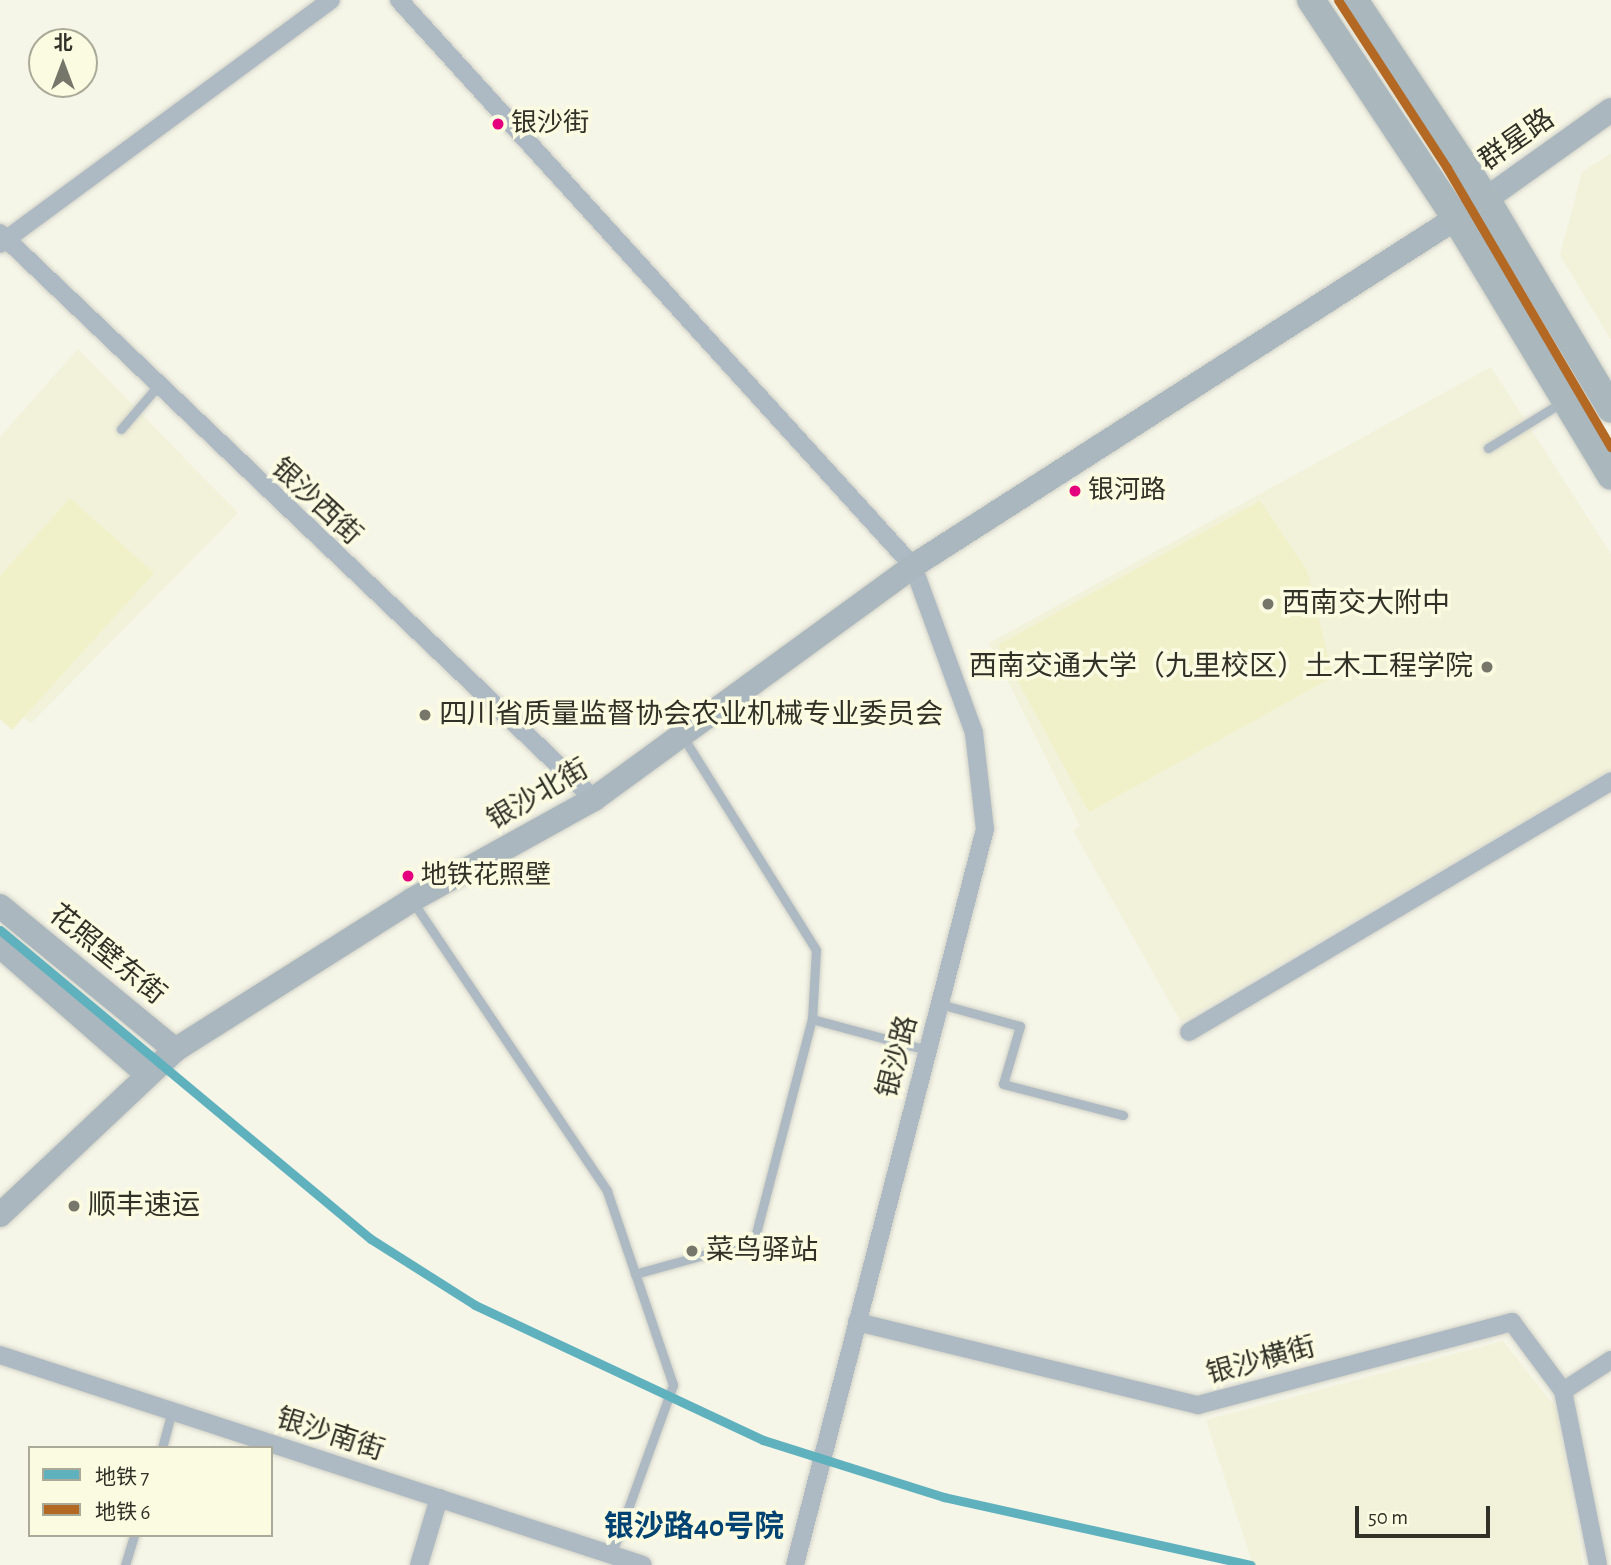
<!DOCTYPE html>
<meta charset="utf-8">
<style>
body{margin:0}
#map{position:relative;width:1611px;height:1565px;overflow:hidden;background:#f5f5e8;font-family:"Alegreya Sans","Noto Sans SC",sans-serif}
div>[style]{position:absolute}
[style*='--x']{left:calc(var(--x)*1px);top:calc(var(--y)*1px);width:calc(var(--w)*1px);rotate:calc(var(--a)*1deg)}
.built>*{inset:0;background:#f2f2da}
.green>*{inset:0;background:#f1f1c9}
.roads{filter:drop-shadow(0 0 2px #d1d1c6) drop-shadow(0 0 2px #d1d1c6)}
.lane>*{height:9px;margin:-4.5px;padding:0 4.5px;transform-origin:4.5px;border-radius:4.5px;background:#adb9c3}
.street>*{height:18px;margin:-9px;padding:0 9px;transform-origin:9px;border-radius:9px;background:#adb9c3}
.secondary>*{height:24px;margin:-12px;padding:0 12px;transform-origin:12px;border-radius:12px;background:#aab7be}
.primary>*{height:28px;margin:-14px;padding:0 14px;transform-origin:14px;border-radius:14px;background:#aab8be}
.metro-1>*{height:9px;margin:-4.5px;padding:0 4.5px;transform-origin:4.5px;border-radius:4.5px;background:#5fb1be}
.metro-2>*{height:9px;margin:-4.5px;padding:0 4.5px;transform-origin:4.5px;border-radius:4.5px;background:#b36924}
.dots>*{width:19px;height:19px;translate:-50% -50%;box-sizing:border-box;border:4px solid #fbfbe2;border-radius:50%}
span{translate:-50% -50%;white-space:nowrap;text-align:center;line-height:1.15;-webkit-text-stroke:7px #fbfbe2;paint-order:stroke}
.bus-label{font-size:26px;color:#313128}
.left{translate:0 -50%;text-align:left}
.street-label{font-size:28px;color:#313128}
.poi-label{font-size:28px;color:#313128}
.right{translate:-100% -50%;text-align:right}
.neighbourhood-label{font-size:30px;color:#004271;font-weight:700}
.legend{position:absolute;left:28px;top:1446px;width:245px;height:91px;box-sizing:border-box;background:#fbfbe2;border:2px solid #aaaa98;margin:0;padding:9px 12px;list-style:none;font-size:21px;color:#313128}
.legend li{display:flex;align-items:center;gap:14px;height:35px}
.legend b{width:35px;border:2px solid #aaaa98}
.north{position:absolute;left:28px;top:28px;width:70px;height:70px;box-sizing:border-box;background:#fbfbe2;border:2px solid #aaaa98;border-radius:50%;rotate:0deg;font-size:19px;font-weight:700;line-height:28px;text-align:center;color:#313128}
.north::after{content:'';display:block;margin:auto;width:24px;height:32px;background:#76766b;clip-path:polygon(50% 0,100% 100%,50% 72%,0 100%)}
.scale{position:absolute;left:1355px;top:1506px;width:135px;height:32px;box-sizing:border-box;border:4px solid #313128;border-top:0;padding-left:9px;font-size:21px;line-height:24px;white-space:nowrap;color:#313128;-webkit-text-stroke:5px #fbfbe2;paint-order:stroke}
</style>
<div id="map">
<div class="built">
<div style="clip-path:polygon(1611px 153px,1611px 340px,1560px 255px,1582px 172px)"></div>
<div style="clip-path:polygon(78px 349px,238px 513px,31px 723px,0 701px,0 437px)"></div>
<div style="clip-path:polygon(1491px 367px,1611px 554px,1611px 770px,1181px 1022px,1073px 830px,1080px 826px,989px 643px)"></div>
<div style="clip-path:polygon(1503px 1341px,1556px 1408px,1583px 1565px,1253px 1565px,1206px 1420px)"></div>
</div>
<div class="green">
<div style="clip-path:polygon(70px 498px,154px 573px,12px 730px,0 719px,0 576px)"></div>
<div style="clip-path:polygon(1260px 501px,1307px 570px,1333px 677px,1089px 812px,998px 645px)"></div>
</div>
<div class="roads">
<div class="lane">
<div style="--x:121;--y:429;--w:54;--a:-49.5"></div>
<div style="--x:1488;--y:448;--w:86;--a:-31.7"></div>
<div style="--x:683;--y:737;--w:251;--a:58"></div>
<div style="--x:816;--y:950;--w:69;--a:93.3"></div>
<div style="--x:413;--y:902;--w:348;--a:56.1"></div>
<div style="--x:607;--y:1191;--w:205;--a:71.2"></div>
<div style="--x:673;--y:1385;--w:181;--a:110"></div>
<div style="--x:940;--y:1004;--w:83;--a:15.4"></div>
<div style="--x:1020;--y:1026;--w:60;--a:106.3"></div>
<div style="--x:1003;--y:1084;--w:124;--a:14.5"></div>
<div style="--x:635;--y:1274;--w:123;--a:-15.5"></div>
<div style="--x:754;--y:1241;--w:229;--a:-75.4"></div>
<div style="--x:812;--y:1019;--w:119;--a:15.1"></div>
<div style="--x:162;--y:1448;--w:38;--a:-75"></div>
<div style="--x:125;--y:1565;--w:31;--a:-73"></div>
</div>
<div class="street">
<div style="--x:399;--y:0;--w:765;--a:47.76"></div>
<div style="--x:913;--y:566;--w:178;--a:69.9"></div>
<div style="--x:974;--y:733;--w:97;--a:83.5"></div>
<div style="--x:985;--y:829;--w:760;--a:104.48"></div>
<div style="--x:0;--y:233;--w:820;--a:43.62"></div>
<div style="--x:0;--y:244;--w:411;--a:-36.4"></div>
<div style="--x:1189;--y:1032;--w:491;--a:-30.7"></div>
<div style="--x:857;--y:1322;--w:351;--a:13.7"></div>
<div style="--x:1198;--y:1405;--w:325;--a:-14.8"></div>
<div style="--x:1512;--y:1322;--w:86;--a:53.5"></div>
<div style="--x:1563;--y:1391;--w:177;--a:78.6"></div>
<div style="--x:0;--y:1355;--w:676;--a:18.09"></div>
<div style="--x:1563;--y:1391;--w:57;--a:-32.9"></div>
<div style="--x:419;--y:1565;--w:70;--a:-73.4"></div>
</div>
<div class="secondary">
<div style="--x:0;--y:906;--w:227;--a:39.4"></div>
<div style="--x:0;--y:946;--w:196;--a:41.1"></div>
<div style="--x:0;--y:1215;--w:241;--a:-43.3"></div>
<div style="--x:175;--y:1050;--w:280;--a:-32.3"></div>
<div style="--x:412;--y:900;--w:208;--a:-29"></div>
<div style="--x:594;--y:799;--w:395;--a:-36.1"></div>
<div style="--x:913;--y:566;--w:680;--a:-32.64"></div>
<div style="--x:1486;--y:199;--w:153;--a:-35.5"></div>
</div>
<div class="primary">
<div style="--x:1311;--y:0;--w:260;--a:56.4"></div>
<div style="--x:1455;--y:217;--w:302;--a:58.9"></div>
<div style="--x:1354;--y:0;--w:239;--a:56.4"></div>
<div style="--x:1486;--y:199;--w:244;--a:59.2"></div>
</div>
</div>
<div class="metro-1">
<div style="--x:0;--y:930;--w:483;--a:39.8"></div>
<div style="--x:371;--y:1239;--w:123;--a:32.4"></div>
<div style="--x:475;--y:1305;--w:318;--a:25.1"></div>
<div style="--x:763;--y:1440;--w:190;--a:17.5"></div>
<div style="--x:944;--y:1497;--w:314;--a:12.5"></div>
</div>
<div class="metro-2">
<div style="--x:1338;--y:0;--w:200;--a:57"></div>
<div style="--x:1447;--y:168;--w:324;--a:59.6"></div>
</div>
<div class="dots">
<div style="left:498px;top:124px;background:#e5007d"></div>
<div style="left:1075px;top:491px;background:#e5007d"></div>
<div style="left:1268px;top:604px;background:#76766b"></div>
<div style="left:1487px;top:667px;background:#76766b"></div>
<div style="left:425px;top:715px;background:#76766b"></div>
<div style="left:408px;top:876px;background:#e5007d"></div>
<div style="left:74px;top:1206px;background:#76766b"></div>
<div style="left:692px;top:1251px;background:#76766b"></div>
</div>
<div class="bus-label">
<span class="left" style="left:511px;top:124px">银沙街</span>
<span class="left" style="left:1088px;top:491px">银河路</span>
<span class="left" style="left:421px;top:876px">地铁花照壁</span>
</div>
<div class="street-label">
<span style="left:1517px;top:140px;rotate:-35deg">群星路</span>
<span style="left:316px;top:502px;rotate:43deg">银沙西街</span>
<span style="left:538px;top:795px;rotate:-30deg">银沙北街</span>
<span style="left:107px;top:955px;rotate:39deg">花照壁东街</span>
<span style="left:898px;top:1057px;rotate:-75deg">银沙路</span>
<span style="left:1261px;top:1361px;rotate:-15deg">银沙横街</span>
<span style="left:330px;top:1435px;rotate:18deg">银沙南街</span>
</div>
<div class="poi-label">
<span class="left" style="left:1282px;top:604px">西南交大附中</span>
<span class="right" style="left:1473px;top:667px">西南交通大学（九里校区）土木工程学院</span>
<span class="left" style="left:439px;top:715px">四川省质量监督协会农业机械专业委员会</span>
<span class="left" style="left:88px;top:1206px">顺丰速运</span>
<span class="left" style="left:706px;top:1251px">菜鸟驿站</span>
</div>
<div class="neighbourhood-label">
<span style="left:694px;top:1527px">银沙路40号院</span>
</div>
<ul class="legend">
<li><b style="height:9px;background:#5fb1be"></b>地铁 7</li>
<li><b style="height:9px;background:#b36924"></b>地铁 6</li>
</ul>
<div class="north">北</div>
<div class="scale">50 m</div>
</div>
